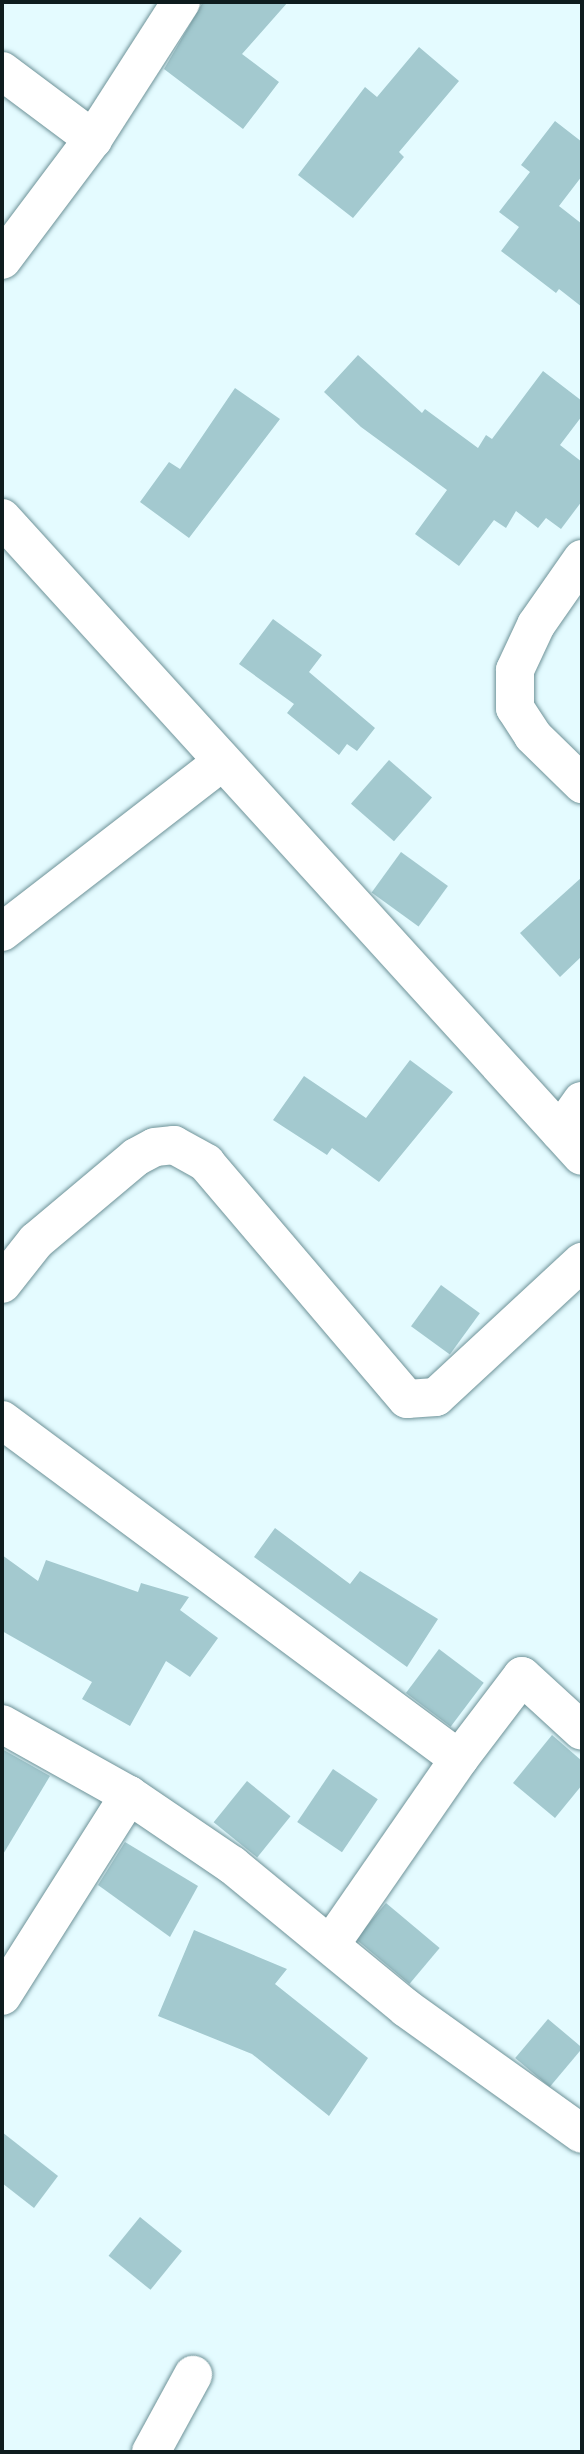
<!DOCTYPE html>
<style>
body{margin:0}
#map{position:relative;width:584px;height:2454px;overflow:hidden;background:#e4fbff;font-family:Manrope,sans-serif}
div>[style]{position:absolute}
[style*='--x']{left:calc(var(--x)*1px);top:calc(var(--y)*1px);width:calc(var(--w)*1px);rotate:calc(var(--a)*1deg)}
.building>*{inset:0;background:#a3c9cf;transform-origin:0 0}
.roads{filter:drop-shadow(0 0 2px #6e9298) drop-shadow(0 0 2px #6e9298)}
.minor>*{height:38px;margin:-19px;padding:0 19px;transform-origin:19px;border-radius:19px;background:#fff}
span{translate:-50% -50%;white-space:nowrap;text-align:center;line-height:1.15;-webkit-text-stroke:5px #fff;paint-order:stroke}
.frame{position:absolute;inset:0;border:4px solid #0e1c1e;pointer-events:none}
</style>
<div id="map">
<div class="building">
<div style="clip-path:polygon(203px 2px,288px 2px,242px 54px,279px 82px,243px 129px,164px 69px)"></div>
<div style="clip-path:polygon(419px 47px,459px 81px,399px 152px,404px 157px,353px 218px,298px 175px,365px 87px,377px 97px)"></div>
<div style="clip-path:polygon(555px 121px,582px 142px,582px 176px,559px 206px,582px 224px,582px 307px,559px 289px,556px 293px,501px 251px,519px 227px,499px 212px,530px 172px,521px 165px)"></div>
<div style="clip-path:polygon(358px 355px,422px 413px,425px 409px,478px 448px,486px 435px,492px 439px,543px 371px,582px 401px,582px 416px,560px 445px,582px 462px,582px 501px,561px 529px,546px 518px,538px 528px,516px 511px,506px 528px,494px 520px,459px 566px,415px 534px,447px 490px,361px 427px,324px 392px)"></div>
<div style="clip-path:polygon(235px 388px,280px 419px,189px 538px,140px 502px,169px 462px,180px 469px)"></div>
<div style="clip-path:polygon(273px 619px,322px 655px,309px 672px,375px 728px,357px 751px,347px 744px,339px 755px,287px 713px,294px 704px,239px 664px)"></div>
<div style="left:389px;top:760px;width:57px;height:58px;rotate:41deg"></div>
<div style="left:401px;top:852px;width:58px;height:50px;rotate:36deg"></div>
<div style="clip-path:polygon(582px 877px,582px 956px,560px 977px,520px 933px)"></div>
<div style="clip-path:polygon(410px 1060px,453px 1092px,379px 1182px,332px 1148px,327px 1155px,273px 1120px,304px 1076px,366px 1118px)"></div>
<div style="left:441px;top:1285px;width:48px;height:51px;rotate:36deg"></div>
<div style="clip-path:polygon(275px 1528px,350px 1584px,360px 1571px,438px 1619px,407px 1667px,254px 1557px)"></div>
<div style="clip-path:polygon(2px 1555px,38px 1581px,46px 1560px,138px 1592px,141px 1583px,189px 1597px,180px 1610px,218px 1638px,190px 1677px,166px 1661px,130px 1726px,82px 1699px,92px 1682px,2px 1631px)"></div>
<div style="left:439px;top:1649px;width:56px;height:55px;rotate:37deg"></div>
<div style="clip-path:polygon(552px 1735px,582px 1761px,582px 1785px,555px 1818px,513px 1783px)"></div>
<div style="clip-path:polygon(2px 1749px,50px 1776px,2px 1856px)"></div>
<div style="left:333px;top:1769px;width:54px;height:64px;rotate:34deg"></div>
<div style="left:247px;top:1781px;width:56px;height:53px;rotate:39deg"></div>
<div style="clip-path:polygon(125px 1842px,198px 1886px,170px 1937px,98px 1885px)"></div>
<div style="left:386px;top:1903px;width:70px;height:47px;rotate:40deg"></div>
<div style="clip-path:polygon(194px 1930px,287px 1969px,275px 1984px,368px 2058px,329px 2116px,252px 2054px,158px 2016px)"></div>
<div style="left:548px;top:2019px;width:45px;height:51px;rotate:40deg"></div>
<div style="clip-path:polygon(2px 2132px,58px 2176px,34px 2208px,2px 2183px)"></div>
<div style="left:140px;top:2217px;width:54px;height:50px;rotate:39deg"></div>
</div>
<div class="roads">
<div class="minor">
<div style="--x:2;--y:71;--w:114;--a:36.8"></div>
<div style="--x:2;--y:260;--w:151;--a:-53.1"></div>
<div style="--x:93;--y:139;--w:163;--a:-57.3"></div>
<div style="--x:2;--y:518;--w:862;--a:47.73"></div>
<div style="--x:582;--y:559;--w:80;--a:124.9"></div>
<div style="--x:536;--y:625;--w:50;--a:115"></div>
<div style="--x:515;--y:670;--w:38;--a:90"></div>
<div style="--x:515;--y:708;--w:33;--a:57"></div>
<div style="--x:533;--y:736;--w:69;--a:44.4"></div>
<div style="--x:2;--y:932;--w:278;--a:-37.7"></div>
<div style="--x:560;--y:1132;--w:38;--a:-55"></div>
<div style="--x:2;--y:1284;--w:55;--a:-51.7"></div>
<div style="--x:36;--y:1241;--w:131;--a:-40"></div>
<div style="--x:136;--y:1157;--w:21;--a:-28"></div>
<div style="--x:155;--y:1147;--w:19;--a:-6"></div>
<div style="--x:174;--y:1145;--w:37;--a:29"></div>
<div style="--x:206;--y:1163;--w:310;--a:49.6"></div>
<div style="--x:407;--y:1399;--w:29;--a:-4"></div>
<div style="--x:436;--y:1397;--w:199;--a:-42.8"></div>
<div style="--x:2;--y:1420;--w:569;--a:36.57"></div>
<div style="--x:459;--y:1759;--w:225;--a:124.7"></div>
<div style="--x:2;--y:1724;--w:145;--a:29.2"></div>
<div style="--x:129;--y:1795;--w:125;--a:34.2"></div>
<div style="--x:232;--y:1865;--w:225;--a:39.4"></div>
<div style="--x:406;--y:2008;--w:216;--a:35.6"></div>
<div style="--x:459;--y:1759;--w:104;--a:-52.8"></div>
<div style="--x:522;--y:1676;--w:81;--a:42.5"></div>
<div style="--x:2;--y:1996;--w:238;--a:-57.7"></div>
<div style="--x:151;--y:2452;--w:88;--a:-61.4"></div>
</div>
</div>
<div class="frame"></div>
</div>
